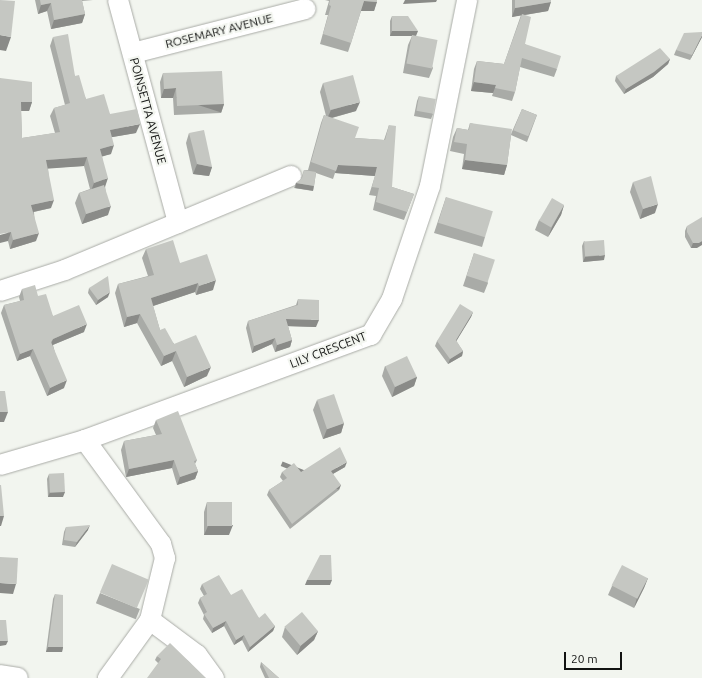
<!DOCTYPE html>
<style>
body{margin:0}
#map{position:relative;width:702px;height:678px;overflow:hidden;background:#f2f5ef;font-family:Ubuntu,sans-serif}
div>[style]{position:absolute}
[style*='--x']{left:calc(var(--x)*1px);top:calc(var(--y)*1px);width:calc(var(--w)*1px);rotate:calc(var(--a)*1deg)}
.roads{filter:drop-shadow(0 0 1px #a9aba6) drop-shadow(0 0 1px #a9aba6)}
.minor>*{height:20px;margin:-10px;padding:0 10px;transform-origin:10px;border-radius:10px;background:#fff}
.wall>*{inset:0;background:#a9aba7;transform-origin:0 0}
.shaded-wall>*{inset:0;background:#8a8b88;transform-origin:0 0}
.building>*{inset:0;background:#c5c7c2;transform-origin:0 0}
span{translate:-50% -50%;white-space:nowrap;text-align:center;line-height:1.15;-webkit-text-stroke:4px #f2f5ef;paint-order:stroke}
.street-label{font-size:12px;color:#121312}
.scale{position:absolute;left:564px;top:652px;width:58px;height:18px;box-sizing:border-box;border:2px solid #121312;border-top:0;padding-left:5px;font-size:12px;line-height:14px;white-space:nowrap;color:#121312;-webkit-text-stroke:3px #f2f5ef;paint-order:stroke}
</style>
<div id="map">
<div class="roads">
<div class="minor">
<div style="--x:118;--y:0;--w:231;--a:74.9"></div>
<div style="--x:133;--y:53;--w:178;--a:-14.3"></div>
<div style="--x:0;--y:291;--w:68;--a:-17.9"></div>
<div style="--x:65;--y:270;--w:245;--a:-22.6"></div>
<div style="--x:85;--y:440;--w:129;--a:53.8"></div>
<div style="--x:161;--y:544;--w:15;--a:74"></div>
<div style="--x:165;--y:558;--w:64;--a:103.6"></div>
<div style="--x:150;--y:620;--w:72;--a:125.9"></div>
<div style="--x:0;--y:465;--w:89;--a:-16.4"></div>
<div style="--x:85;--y:440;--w:305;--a:-20.2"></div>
<div style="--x:371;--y:335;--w:42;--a:-59.7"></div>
<div style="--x:392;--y:299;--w:119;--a:-71.4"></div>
<div style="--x:430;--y:186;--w:190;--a:-78.7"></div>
<div style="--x:150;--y:620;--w:59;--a:36.7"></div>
<div style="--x:197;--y:655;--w:29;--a:54"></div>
<div style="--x:0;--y:675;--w:18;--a:9"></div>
</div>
</div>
<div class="wall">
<div style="clip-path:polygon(35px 0,93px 0,82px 1px,85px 14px,82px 23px,51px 29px,47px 11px,38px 14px)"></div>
<div style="clip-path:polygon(325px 0,377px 0,374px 11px,361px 11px,351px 43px,348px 52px,320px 44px,328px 15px,325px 15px,329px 1px)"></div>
<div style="clip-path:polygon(512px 0,551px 0,548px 11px,525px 15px,525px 44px,557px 69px,554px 77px,520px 67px,515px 92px,512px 101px,492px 96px,493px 93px,471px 91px,474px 69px,477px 61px,504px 64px,521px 15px,512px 17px)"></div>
<div style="clip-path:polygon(392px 16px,416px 36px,433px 68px,429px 78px,403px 73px,408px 45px,412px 36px,390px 36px,390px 21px)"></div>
<div style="clip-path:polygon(53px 37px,75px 76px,86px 99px,110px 114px,136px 133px,112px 137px,111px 154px,102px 156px,108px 215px,82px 224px,75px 203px,79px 193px,90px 189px,84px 166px,48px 168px,51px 208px,34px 212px,36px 241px,10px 249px,8px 241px,0 78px,32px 102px,29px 111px,21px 111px,22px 138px,55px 133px,50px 116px,54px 108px,65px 105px,50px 46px)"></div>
<div style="clip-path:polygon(702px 37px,690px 60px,674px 55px,676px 50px)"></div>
<div style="clip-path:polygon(670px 59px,668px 64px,653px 77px,624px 94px,615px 81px,616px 76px)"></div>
<div style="clip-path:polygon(163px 73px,224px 104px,221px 113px,174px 115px,173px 98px,161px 98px,160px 82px)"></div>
<div style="clip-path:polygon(323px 83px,356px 111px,332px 118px,355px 138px,384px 140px,389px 125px,392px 187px,414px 194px,404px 220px,373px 210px,376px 196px,369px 195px,375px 176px,335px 173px,333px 179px,316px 173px,314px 186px,313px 191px,294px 188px,296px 183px,301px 179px,304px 170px,308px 170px,321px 123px,324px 115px,326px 116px,320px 92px)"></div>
<div style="clip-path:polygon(419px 96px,433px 114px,431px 119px,414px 116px,417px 101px)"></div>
<div style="clip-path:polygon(522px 109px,537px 115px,527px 142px,511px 135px,507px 165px,504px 175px,462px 169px,464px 154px,450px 151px,453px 137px,457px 128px,468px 130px,470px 123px,511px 134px)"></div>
<div style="clip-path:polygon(189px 133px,212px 167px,209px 176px,193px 174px,186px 143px)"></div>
<div style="clip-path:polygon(633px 182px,655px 213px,640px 219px,630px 192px)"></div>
<div style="clip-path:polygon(446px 197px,485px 237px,482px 247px,434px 233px)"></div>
<div style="clip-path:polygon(564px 205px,561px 215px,548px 237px,535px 230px,539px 220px)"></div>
<div style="clip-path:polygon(687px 226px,697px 248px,691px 248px,685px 237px,685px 231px)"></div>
<div style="clip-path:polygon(584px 241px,604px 260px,583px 262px,582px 246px)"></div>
<div style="clip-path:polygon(146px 249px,180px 263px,213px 290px,196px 295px,195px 292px,153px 306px,160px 330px,207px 376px,184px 387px,172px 361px,161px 366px,137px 323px,124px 327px,115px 293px,118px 284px,148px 276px,142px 258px)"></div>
<div style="clip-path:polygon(474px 253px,488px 283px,484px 293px,463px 286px)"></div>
<div style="clip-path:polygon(89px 288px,108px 297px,96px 305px,88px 293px)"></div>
<div style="clip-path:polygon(22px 289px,38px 296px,53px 316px,84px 332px,53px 345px,64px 388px,47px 396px,30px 356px,17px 361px,1px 313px,4px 305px,20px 301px,19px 297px)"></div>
<div style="clip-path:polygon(298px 299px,316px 327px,288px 326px,292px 340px,290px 347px,275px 352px,272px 344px,252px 353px,246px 328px,248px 321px,296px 305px)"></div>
<div style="clip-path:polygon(473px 312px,471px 317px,456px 341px,463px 351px,462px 356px,448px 364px,435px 346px,437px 341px)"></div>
<div style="clip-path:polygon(385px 366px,417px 377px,414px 386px,392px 397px,382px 376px)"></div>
<div style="clip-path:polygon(317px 400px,344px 423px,341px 433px,323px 439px,313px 410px)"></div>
<div style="clip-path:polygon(156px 420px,197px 460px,195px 464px,198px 471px,195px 479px,177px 485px,172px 468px,126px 477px,121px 450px,124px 441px,156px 435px,153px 428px)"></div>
<div style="clip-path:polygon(345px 467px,333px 474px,339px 490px,290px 529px,267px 495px,269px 490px,283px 481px,280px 477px,282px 472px,301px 472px)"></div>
<div style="clip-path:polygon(49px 474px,63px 497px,48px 497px,47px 479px)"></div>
<div style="clip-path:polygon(207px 502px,229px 535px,204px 535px,204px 512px)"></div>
<div style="clip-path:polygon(66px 527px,88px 530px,75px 547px,62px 545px,64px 532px)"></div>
<div style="clip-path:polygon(648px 578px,644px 588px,634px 608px,608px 595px,612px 586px)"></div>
<div style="clip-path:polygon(202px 584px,231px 595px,259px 618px,275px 626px,273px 631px,248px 652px,242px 640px,234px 645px,224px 626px,212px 633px,203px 619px,204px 615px,198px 603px,200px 598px,204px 596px,200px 589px)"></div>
<div style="left:100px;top:593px;width:43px;height:11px;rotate:22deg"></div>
<div style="clip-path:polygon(55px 594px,63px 647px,62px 652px,46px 652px,53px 599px)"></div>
<div style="clip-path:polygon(285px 627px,318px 631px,314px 640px,297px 655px,282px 637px)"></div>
<div style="clip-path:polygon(157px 656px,206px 678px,158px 663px,155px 660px)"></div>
<div style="clip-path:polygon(261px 662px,279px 678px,265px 678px,260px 667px)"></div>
</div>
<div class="shaded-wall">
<div style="clip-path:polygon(405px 0,437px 0,436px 2px,403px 4px)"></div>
<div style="clip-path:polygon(364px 1px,377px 2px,374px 11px,360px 11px)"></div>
<div style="clip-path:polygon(551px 2px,548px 11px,512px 17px,515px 8px)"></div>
<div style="clip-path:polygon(51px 3px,47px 11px,38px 14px,41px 5px)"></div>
<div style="clip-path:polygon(85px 14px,82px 23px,51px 29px,54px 20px)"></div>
<div style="clip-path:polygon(392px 31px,418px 31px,416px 36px,390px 36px)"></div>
<div style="clip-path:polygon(0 35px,11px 37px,6px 51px,0 50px)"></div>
<div style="clip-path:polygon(702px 35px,702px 37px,690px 60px,692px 55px)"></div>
<div style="clip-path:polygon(670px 59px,668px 64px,653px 77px,624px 94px,626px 89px)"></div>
<div style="clip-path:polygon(474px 82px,496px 85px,493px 93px,471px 91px)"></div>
<div style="clip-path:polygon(176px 88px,173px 98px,161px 98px,164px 89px)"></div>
<div style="clip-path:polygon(21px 102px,32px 102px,29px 111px,17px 111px)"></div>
<div style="clip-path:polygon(360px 102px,356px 111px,327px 119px,331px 110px)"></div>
<div style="left:224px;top:104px;width:9px;height:47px;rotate:108deg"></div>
<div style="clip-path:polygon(140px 124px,136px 133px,107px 138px,110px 130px)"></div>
<div style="clip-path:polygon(114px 145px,111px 154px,97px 158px,100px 149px)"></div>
<div style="clip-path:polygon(87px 157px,84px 166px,43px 169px,46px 160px)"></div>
<div style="clip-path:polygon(465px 160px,507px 165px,504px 175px,462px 169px)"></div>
<div style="clip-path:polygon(197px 164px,212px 167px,209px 176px,193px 174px)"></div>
<div style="clip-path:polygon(338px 165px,377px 167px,375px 176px,335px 173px)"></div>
<div style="clip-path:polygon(108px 178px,105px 187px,91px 191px,94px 183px)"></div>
<div style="left:296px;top:183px;width:18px;height:5px;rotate:9deg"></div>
<div style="clip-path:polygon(54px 200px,51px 208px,28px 213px,31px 205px)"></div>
<div style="clip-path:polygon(658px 204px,655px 213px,640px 219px,643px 209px)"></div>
<div style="clip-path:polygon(564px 205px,561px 215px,548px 237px,552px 227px)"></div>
<div style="clip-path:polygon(111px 206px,108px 215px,82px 224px,86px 214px)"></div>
<div style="clip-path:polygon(11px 232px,8px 241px,0 243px,0 235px)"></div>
<div style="clip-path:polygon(39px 233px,36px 241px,10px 249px,13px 240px)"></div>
<div style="clip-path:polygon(702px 241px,702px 245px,697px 248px,691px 248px,693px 243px)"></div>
<div style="clip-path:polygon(605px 255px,604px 260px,583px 262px,585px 257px)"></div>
<div style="clip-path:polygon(216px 280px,213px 290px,196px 295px,199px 286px)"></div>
<div style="clip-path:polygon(198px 283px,195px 292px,147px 308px,151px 298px)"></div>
<div style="clip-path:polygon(110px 292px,108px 297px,96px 305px,98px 300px)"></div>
<div style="clip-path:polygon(473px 312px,471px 317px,454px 345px,456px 340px)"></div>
<div style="clip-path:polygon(140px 314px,137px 323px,124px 327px,127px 317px)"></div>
<div style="clip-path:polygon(286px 319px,319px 320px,316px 327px,283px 326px)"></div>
<div style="clip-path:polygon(87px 324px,84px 332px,50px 346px,49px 349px,53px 339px)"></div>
<div style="clip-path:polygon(275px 338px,272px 344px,252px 353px,254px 346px)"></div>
<div style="clip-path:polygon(292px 340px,290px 347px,275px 352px,277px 345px)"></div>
<div style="clip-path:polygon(33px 349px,30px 356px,17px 361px,20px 354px)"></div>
<div style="clip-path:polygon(176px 351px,172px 361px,161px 366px,164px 356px)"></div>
<div style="clip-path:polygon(463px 351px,462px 356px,448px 364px,450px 359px)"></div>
<div style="clip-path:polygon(211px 367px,207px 376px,184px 387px,187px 377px)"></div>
<div style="clip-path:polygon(417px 377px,414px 386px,392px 397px,395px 387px)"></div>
<div style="clip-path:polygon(67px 380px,64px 388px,47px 396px,50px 388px)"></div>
<div style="clip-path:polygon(0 412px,8px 412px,4px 422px,0 422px)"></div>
<div style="clip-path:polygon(344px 423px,341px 433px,323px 439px,327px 429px)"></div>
<div style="clip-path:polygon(174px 460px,172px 468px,126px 477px,129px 469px)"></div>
<div style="clip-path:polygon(347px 462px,345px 467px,329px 476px,331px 471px)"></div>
<div style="clip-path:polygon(198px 471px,195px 479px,177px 485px,180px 477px)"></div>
<div style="left:341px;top:485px;width:5px;height:63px;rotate:112deg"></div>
<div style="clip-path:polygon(50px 492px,65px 492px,63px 497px,48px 497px)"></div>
<div style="clip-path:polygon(0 516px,4px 516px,1px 526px,0 526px)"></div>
<div style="clip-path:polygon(90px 525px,88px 530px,75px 547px,77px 542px)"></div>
<div style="clip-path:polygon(233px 525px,229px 535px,204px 535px,208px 526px)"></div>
<div style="clip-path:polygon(648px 578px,644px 588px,634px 608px,637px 598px)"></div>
<div style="clip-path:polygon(307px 580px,332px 580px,330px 585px,305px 585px)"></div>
<div style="clip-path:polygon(0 583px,16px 584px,13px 594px,0 593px)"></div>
<div style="clip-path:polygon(226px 621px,224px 626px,212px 633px,213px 628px)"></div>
<div style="clip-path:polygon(275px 626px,273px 631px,248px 652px,250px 647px)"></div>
<div style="clip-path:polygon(318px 631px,314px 640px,297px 655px,301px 645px)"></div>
<div style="clip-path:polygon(244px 635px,242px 640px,234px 645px,236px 640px)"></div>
<div style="clip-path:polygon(0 641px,8px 641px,6px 645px,0 646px)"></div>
<div style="clip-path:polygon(48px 647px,63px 647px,62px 652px,46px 652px)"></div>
</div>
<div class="building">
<div style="clip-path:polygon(0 0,15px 1px,11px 37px,0 35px)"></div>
<div style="clip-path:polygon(40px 0,82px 0,85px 14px,54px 20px,51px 3px,41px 5px)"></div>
<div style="clip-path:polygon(330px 0,377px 0,377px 2px,364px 1px,351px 43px,323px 34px,331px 6px,329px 5px)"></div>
<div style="clip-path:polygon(515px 0,551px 0,551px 2px,515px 8px)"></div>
<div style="clip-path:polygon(522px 14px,531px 17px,525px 44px,561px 56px,557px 69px,522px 58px,515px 92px,495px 88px,496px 85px,474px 82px,477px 61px,504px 64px)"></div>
<div style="clip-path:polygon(392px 16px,408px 16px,418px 31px,392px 31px)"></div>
<div style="clip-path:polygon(702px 32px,702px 35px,692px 55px,676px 50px,684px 33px)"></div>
<div style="clip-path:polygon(68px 34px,75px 76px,79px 75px,86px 99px,104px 94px,110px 114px,137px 109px,140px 124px,110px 130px,114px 145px,100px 149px,108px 178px,94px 183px,87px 157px,46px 160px,54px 200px,31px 205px,39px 233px,13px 240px,11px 232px,0 234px,0 78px,32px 82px,32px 102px,21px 102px,22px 138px,60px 132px,54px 108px,70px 103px,53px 37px)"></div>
<div style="left:412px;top:35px;width:26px;height:29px;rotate:11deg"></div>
<div style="clip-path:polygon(660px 48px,670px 59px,654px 72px,626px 89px,616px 76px)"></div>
<div style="clip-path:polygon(222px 71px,224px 104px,177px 106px,176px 88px,164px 89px,163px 73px)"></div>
<div style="left:353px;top:75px;width:28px;height:31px;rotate:75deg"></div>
<div style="left:419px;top:96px;width:17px;height:15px;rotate:10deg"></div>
<div style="left:522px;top:109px;width:16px;height:23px;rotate:22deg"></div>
<div style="clip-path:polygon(324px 115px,359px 127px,355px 138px,385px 140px,389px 125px,396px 126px,392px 187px,414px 194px,407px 212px,376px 202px,379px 188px,372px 187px,377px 167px,338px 165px,336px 171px,311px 162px)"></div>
<div style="clip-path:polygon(470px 123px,512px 129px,507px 165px,465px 160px,467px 144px,454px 142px,457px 128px,469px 130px)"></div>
<div style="clip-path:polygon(204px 130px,212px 167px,197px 164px,189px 133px)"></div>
<div style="clip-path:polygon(304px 170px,316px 172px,314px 186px,296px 183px,302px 178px)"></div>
<div style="clip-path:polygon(651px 176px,658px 204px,643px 209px,633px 182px)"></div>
<div style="left:104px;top:185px;width:22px;height:26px;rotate:72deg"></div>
<div style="left:446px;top:197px;width:49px;height:27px;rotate:17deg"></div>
<div style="left:552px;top:198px;width:14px;height:26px;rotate:30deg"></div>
<div style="clip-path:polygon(702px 217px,702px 241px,699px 243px,693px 243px,687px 232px,687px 226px)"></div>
<div style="clip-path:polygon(173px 240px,180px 263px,207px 254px,216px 280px,199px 286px,198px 283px,151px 298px,160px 330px,165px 328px,174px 344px,196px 335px,211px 367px,187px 377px,176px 351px,164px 356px,140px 314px,127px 317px,118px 284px,154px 275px,146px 249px)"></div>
<div style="left:604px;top:240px;width:15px;height:20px;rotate:86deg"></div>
<div style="left:474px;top:253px;width:22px;height:24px;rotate:18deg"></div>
<div style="clip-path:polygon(108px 276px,110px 292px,98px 300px,89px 288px)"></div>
<div style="clip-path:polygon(35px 285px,38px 296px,46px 294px,53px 316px,79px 305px,87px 324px,53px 339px,51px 342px,67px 380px,50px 388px,33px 349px,20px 354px,4px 305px,24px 300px,22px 289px)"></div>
<div style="clip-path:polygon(298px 299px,319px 300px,319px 320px,286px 319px,292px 340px,277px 345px,275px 338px,254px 346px,248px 321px,298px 305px)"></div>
<div style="clip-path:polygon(460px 304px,473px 312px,456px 340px,463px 351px,450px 359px,437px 341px)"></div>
<div style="left:407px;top:356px;width:23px;height:24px;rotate:65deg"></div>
<div style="clip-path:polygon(0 391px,5px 391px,8px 412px,0 412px)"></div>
<div style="left:334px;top:394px;width:31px;height:18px;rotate:71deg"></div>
<div style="clip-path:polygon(178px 411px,197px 460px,194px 461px,198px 471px,180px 477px,174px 460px,129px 469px,124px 441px,162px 434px,156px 420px)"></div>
<div style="clip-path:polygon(340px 447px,347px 462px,331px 471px,341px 485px,292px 524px,269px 490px,287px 478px,282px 472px,294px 463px,301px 472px)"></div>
<div style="left:64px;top:473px;width:19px;height:15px;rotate:87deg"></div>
<div style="clip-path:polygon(0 485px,1px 485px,4px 516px,0 516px)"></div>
<div style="left:207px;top:502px;width:25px;height:24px"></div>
<div style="clip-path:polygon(90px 525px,77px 542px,64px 540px,66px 527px)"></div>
<div style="clip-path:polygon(320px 555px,331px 555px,332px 580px,307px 580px)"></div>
<div style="left:0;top:557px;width:18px;height:26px;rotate:3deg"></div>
<div style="left:112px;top:564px;width:40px;height:31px;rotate:23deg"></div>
<div style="left:622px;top:565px;width:29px;height:23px;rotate:27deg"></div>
<div style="clip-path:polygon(219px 575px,231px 595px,242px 589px,259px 618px,265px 613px,275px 626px,250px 647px,244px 635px,236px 640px,226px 621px,213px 628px,204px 614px,207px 612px,200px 598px,207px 594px,202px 584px)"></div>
<div style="clip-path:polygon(55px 594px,63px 595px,63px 647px,48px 647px)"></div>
<div style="left:302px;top:612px;width:25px;height:23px;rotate:50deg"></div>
<div style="clip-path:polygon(0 620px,6px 620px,8px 641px,0 641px)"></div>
<div style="clip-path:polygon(170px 643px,206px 678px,147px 678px,161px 659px,157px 656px)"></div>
<div style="clip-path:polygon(261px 662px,279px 678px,269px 678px)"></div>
</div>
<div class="street-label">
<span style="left:219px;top:31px;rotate:-14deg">ROSEMARY AVENUE</span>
<span style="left:148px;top:111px;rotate:75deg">POINSETTA AVENUE</span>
<span style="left:328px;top:350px;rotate:-21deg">LILY CRESCENT</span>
</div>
<div class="scale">20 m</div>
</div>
